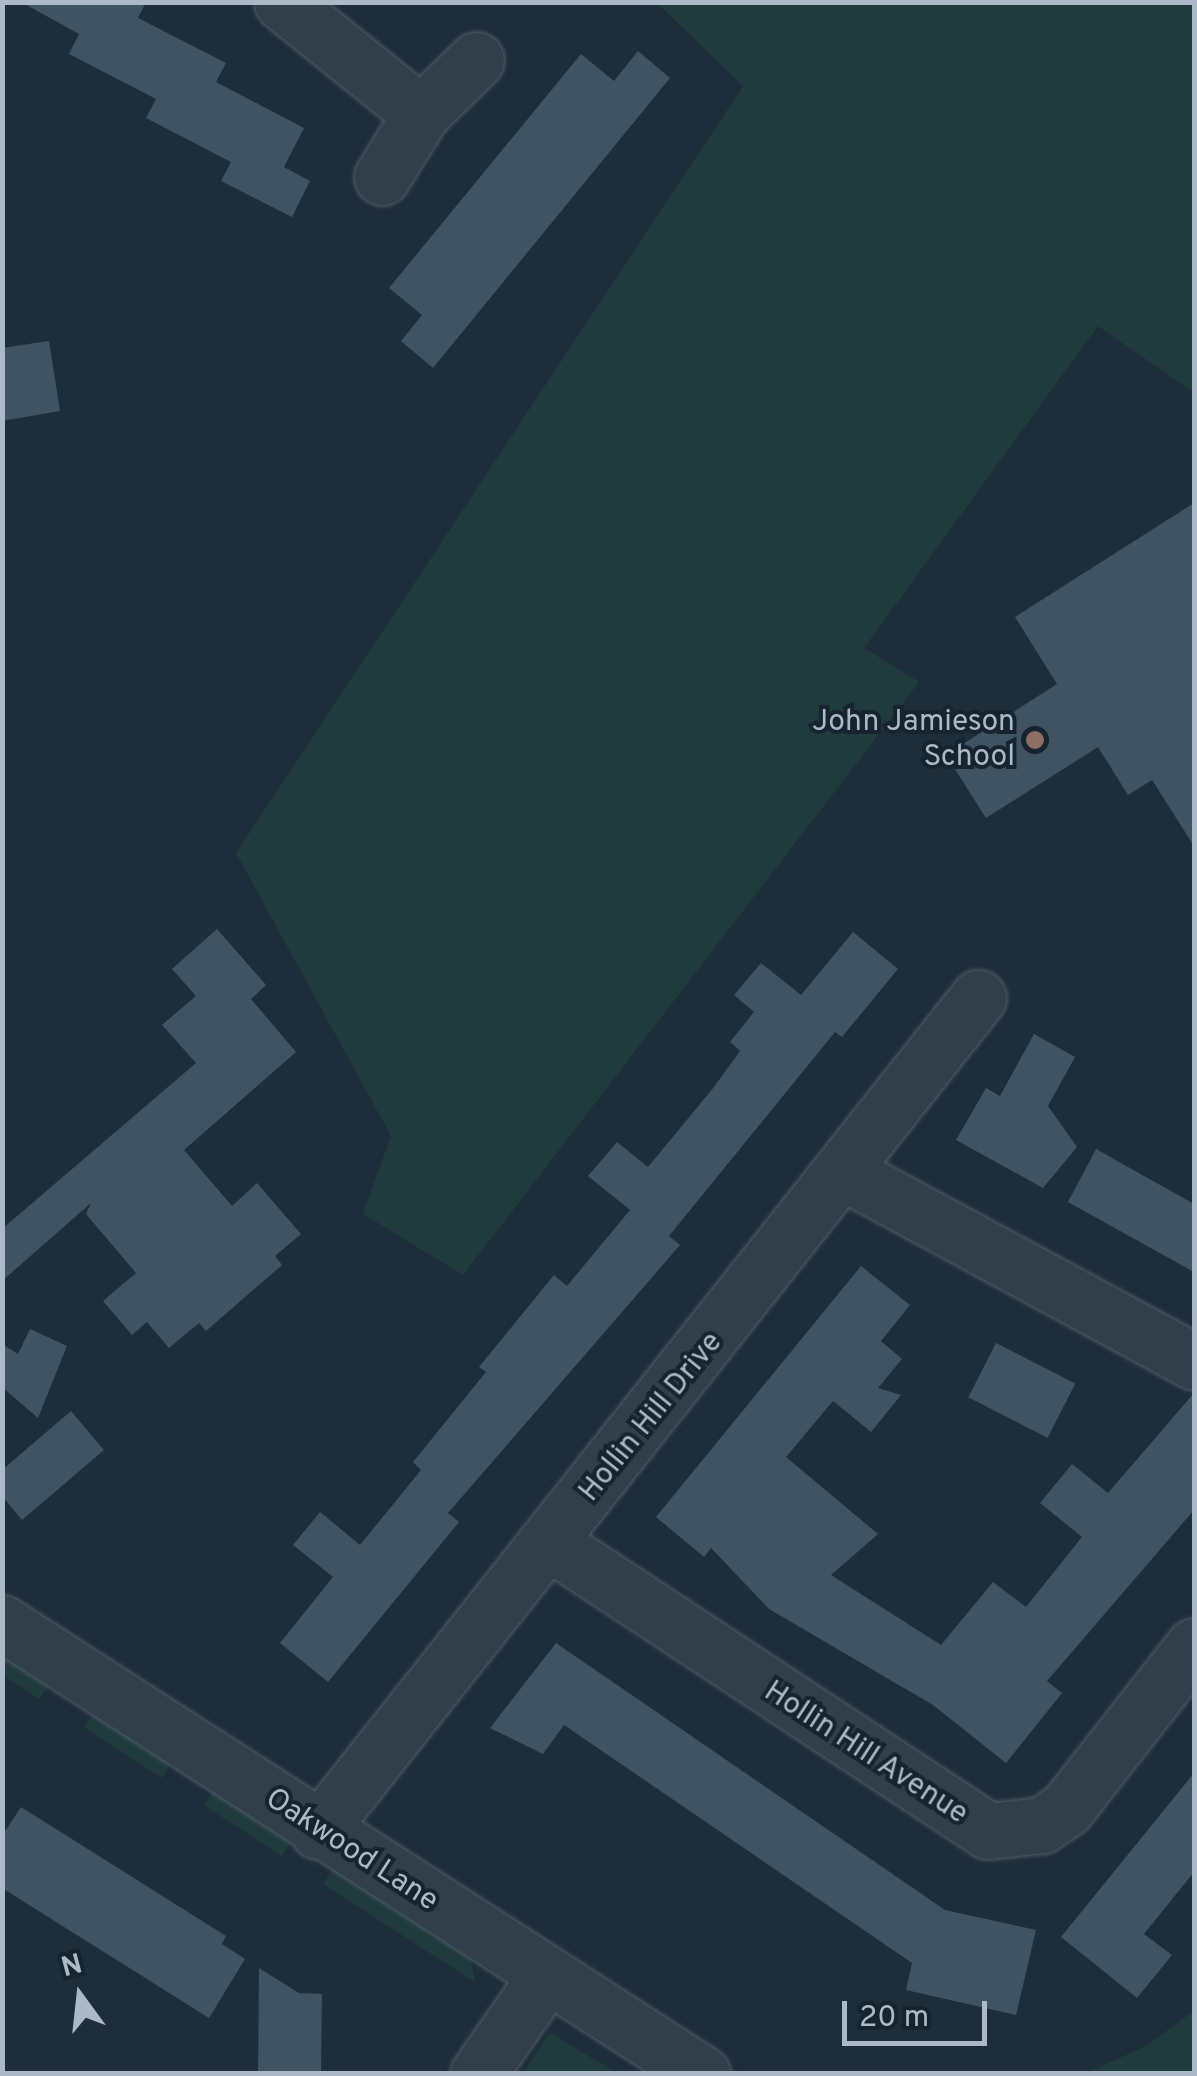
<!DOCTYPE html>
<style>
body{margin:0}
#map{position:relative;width:1197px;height:2076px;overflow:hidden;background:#1e2d3a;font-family:Overpass,sans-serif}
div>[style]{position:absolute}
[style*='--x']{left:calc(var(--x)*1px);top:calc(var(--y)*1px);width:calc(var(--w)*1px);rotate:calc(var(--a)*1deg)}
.green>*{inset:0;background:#203b3b;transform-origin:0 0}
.building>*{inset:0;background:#405362;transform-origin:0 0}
.roads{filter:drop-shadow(0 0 2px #4f5c68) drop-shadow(0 0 2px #4f5c68)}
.minor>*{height:55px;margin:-27.5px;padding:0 27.5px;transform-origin:27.5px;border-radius:27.5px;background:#323f4a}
.dots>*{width:28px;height:28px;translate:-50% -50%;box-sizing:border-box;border:5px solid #17242f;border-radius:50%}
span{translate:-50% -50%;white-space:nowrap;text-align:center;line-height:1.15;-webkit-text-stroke:8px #17242f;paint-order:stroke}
.poi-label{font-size:30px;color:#acb9c7}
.right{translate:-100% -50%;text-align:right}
.street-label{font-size:30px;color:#acb9c7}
.frame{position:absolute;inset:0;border:5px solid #acb9c7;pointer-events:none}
.north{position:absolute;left:30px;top:1946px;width:100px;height:100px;-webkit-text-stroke:8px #17242f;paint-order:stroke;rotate:345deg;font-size:28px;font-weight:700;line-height:40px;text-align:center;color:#acb9c7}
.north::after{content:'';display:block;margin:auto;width:35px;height:45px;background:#acb9c7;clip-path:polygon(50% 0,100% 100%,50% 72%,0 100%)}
.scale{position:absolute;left:842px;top:2001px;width:145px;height:45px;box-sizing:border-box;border:5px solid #acb9c7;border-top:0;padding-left:12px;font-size:30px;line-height:35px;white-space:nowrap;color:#acb9c7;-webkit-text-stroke:8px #17242f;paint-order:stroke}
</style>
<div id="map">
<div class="green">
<div style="clip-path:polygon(657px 3px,1194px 3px,1194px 393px,1098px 326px,864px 648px,919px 682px,463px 1275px,363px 1214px,391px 1136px,236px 853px,743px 86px)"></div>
<div style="clip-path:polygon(2px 1654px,49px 1684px,39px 1699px,3px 1675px)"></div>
<div style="left:93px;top:1713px;width:93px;height:17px;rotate:33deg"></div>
<div style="left:213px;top:1791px;width:93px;height:17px;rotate:33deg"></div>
<div style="clip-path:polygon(333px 1869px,470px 1959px,476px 1983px,323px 1884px)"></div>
<div style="clip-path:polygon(1194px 2011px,1194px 2073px,1086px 2073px,1144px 2047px)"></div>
<div style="clip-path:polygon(550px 2032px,616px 2073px,523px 2073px)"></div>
</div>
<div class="building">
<div style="clip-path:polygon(21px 2px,146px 2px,138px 18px,226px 63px,216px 82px,304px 128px,284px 167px,310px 181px,292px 217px,221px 181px,231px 162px,146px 118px,156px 99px,69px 54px,79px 34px)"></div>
<div style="clip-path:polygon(638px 51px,670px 78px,433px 368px,401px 341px,422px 315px,389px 288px,581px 54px,614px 81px)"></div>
<div style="clip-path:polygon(49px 341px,60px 411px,2px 421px,2px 348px)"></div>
<div style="clip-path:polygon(1194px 503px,1194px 846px,1152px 780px,1128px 795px,1098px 747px,986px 818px,946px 755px,1057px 684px,1015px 617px)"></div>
<div style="clip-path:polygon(217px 929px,266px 985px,251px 999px,296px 1052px,184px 1150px,232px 1206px,257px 1183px,301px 1234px,275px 1256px,282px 1265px,206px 1331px,199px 1323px,169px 1348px,147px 1322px,132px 1335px,103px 1301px,136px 1273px,86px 1214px,91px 1203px,2px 1281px,2px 1229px,196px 1063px,162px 1025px,196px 996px,172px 969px)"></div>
<div style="clip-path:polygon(853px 932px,898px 969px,842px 1037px,835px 1032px,669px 1236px,680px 1245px,448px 1513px,459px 1522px,328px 1682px,280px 1643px,333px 1577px,293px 1545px,320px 1512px,360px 1545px,421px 1470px,413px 1462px,486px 1372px,479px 1367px,554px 1275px,567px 1286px,630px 1210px,588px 1176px,617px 1142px,648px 1167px,714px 1087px,740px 1051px,730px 1042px,754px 1012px,734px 995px,761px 963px,801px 995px)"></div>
<div style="clip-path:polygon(1034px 1034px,1075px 1057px,1048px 1106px,1077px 1147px,1043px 1188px,956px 1140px,986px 1088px,1000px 1096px)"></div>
<div style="clip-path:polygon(1096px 1149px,1194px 1204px,1194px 1272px,1068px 1202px)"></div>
<div style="clip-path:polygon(861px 1266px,910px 1305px,881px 1341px,902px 1359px,878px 1388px,901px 1395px,871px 1432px,833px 1401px,786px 1457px,878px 1534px,831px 1575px,941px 1645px,993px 1582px,1026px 1607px,1082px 1537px,1040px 1503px,1072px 1464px,1108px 1493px,1194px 1393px,1194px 1510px,1047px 1681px,1062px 1693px,1006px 1763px,933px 1705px,769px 1609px,711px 1548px,704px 1557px,656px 1517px)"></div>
<div style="clip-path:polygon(30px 1329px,67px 1346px,38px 1418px,2px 1387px,2px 1344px,18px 1354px)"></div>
<div style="left:996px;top:1343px;width:89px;height:61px;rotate:27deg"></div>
<div style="clip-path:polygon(71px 1411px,104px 1450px,22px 1520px,2px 1496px,2px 1470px)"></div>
<div style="clip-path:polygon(556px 1643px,945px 1910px,1036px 1930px,1016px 2015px,906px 1990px,912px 1963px,564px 1725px,543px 1754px,490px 1728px)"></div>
<div style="clip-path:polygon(1194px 1773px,1194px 1872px,1144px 1934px,1172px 1955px,1137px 1998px,1061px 1937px)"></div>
<div style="clip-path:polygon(21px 1807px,226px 1936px,222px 1944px,245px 1959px,209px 2018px,2px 1888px,2px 1836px)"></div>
<div style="clip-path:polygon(259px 1968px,299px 1993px,322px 1994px,321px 2074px,258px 2074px)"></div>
</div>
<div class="roads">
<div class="minor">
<div style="--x:282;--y:2;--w:179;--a:38.9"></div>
<div style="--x:382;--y:177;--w:74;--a:-58.2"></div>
<div style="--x:421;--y:114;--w:77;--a:-44.5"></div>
<div style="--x:847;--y:1174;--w:395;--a:28.4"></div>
<div style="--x:552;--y:1544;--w:522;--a:33.36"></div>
<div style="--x:988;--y:1831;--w:54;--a:-6.3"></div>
<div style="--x:1042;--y:1825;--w:29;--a:-34"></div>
<div style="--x:1066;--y:1809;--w:207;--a:-51.9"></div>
<div style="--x:2;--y:1623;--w:833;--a:32.79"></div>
<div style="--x:318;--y:1831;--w:1063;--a:-51.61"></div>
<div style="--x:478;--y:2074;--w:121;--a:-55.1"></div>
</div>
</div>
<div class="dots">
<div style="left:1035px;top:740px;background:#8d6e63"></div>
</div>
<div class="poi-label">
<span class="right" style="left:1015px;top:740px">John Jamieson<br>School</span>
</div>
<div class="street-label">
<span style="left:652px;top:1418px;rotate:-51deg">Hollin Hill Drive</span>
<span style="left:865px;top:1754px;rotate:33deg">Hollin Hill Avenue</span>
<span style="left:351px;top:1851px;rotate:33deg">Oakwood Lane</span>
</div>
<div class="frame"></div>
<div class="north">N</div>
<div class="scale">20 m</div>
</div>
